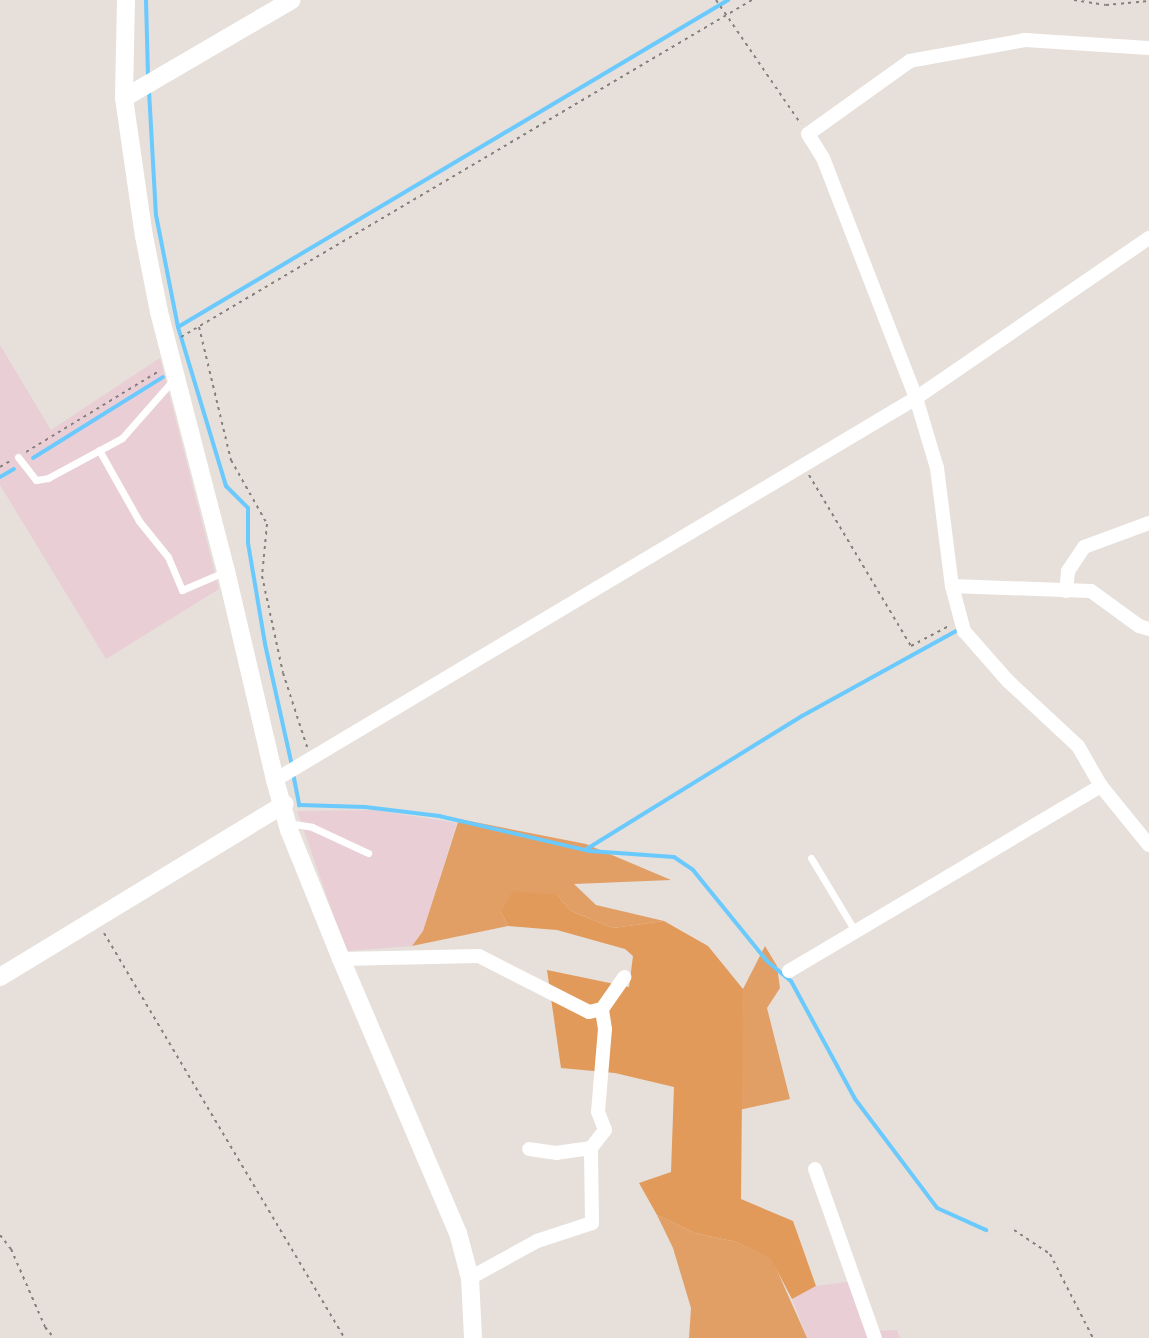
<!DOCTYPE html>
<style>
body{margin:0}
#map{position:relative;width:1149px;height:1338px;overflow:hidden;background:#e6dfda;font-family:Literata,serif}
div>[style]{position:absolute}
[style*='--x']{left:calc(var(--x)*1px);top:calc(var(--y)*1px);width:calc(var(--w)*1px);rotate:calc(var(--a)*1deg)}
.industrial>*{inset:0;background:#e9cfd5}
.green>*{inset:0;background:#e19f65}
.forest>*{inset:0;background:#e19a5a}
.stream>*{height:4px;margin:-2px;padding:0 2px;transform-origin:2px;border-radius:2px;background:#6ac9fd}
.path>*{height:2px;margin-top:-1px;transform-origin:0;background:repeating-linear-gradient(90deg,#84807c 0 3px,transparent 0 7.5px)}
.service>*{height:7px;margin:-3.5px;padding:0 3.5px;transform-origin:3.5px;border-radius:3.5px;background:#fff}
.minor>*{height:14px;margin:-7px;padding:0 7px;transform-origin:7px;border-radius:7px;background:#fff}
.tertiary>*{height:18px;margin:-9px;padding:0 9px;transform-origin:9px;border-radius:9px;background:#fff}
span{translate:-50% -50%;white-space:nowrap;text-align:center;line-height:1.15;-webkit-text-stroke:4.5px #f3ece7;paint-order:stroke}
</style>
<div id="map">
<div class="industrial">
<div style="clip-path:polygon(0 345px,51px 430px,160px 358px,219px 589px,106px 659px,0 485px)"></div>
<div style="clip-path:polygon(375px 810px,457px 823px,423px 931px,412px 946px,346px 951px,297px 811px)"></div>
<div style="clip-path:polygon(861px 1280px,879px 1331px,897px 1330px,900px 1338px,807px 1338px,792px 1299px,816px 1286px)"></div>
</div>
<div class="green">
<div style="clip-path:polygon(459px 819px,586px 844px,671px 880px,574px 884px,596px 905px,664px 921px,613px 928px,571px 911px,557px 895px,501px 912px,508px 926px,412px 946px,423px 931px)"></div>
<div style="clip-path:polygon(765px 946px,777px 966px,780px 988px,767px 1008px,790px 1099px,739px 1110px,743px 989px)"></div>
<div style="clip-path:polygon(657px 1215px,695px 1233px,736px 1242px,772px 1259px,807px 1338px,689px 1338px,691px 1308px,673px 1248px)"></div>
</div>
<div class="forest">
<div style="clip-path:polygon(513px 891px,557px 895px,571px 911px,613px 928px,664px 921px,708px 946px,743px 989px,741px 1199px,793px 1221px,816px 1286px,792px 1299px,771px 1259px,736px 1242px,695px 1233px,657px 1215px,639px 1183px,671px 1172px,674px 1087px,615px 1073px,561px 1068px,547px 970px,629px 987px,633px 956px,625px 949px,557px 930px,508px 926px,501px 912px)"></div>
</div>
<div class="stream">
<div style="--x:146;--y:0;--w:77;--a:88.5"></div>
<div style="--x:149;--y:91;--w:124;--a:86.8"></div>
<div style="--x:156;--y:215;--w:114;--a:78.9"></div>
<div style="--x:178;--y:327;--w:166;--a:73.2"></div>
<div style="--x:226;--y:486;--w:31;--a:45"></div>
<div style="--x:248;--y:508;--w:35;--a:90"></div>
<div style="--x:248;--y:543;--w:102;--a:80.4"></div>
<div style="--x:265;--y:644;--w:125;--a:77.5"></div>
<div style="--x:178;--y:327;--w:640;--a:-30.73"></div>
<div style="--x:33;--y:458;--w:153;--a:-31.9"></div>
<div style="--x:0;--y:477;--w:16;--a:-30"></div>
<div style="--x:293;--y:773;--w:33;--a:79"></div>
<div style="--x:299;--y:805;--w:66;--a:1.7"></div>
<div style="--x:365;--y:807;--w:75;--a:6.9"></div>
<div style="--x:439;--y:816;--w:155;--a:13.1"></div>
<div style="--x:590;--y:851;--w:84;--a:4.1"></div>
<div style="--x:674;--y:857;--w:23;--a:34"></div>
<div style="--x:693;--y:870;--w:117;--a:50.9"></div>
<div style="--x:767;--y:961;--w:31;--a:40"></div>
<div style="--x:791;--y:981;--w:134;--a:61.5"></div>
<div style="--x:855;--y:1099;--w:136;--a:53"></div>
<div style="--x:937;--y:1208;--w:54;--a:24.2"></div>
<div style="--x:585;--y:850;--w:255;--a:-31.7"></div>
<div style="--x:802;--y:716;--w:176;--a:-28.9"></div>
</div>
<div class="path">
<div style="--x:716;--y:0;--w:150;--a:55.6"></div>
<div style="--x:1074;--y:0;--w:32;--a:9"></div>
<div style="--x:1106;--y:5;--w:43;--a:-5.3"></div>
<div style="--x:199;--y:327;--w:137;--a:76.5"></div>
<div style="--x:231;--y:460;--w:73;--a:60.6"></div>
<div style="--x:267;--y:524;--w:52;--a:95.5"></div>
<div style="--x:262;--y:576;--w:99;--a:77.8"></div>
<div style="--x:283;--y:673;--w:78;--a:72"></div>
<div style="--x:181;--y:337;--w:663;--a:-30.55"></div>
<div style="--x:26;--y:452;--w:156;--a:-31.3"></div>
<div style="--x:0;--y:467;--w:12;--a:-31"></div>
<div style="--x:809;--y:475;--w:199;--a:59.2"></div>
<div style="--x:911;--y:646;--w:43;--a:-27.8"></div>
<div style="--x:104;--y:933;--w:471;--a:59.3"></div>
<div style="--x:1014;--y:1230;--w:43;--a:33.7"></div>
<div style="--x:1050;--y:1254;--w:94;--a:62.9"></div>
<div style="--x:0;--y:1235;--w:18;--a:52"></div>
<div style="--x:11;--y:1249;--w:85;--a:66.4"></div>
<div style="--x:45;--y:1327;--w:14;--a:51"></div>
</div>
<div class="service">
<div style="--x:99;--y:450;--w:81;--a:60.6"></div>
<div style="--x:139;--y:521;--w:46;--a:51.1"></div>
<div style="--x:168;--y:557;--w:36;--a:67"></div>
<div style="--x:182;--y:590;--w:46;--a:-23.2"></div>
<div style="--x:18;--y:457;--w:29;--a:52"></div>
<div style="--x:36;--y:480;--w:12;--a:-9"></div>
<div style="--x:48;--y:478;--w:84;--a:-28.4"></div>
<div style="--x:122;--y:438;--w:79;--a:-48.6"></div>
<div style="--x:288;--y:823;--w:24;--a:9"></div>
<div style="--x:312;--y:827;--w:62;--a:24.9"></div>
<div style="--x:811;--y:858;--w:85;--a:58.9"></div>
</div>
<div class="minor">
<div style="--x:1149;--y:48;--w:124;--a:-176.3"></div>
<div style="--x:1025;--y:40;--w:117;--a:169.7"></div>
<div style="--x:910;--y:61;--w:125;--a:144.4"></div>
<div style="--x:808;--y:134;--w:28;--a:58"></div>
<div style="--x:823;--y:158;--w:257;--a:68.8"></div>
<div style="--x:916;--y:398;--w:73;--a:73.3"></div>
<div style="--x:937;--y:468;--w:119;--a:82.8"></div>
<div style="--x:952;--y:586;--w:139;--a:2.1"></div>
<div style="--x:1091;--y:591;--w:59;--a:36.1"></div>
<div style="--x:1139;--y:626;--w:10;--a:17"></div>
<div style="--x:952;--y:586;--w:47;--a:75.1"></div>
<div style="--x:964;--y:631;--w:67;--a:48.7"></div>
<div style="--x:1008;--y:681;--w:96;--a:42.9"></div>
<div style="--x:1078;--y:746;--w:46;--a:60.1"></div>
<div style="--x:1101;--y:786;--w:76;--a:50.9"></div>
<div style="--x:1066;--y:591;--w:20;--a:-84"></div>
<div style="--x:1068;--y:571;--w:29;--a:-56"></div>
<div style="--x:1084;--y:547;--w:69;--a:-20.3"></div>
<div style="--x:275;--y:780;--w:746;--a:-30.79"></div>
<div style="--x:916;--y:398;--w:283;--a:-34.5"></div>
<div style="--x:341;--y:959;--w:138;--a:-1.2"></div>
<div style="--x:479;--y:956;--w:123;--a:27"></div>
<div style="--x:589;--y:1012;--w:13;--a:-13"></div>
<div style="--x:789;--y:971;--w:363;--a:-30.7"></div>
<div style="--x:591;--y:1148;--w:23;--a:-52"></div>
<div style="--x:605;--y:1130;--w:19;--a:-111"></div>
<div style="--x:598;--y:1112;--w:83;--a:-85.2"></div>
<div style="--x:605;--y:1029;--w:20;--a:-99"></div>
<div style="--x:602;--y:1009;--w:39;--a:-55"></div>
<div style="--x:815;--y:1169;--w:179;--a:70.5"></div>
<div style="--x:470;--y:1278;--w:77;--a:-28.9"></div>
<div style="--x:537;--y:1241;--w:58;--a:-18.1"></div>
<div style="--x:592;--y:1223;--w:75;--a:-90.8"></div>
<div style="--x:591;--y:1148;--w:34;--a:172"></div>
<div style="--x:557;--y:1153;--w:28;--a:-172"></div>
</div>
<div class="tertiary">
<div style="--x:126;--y:0;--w:98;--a:91.2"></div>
<div style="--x:124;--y:98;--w:139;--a:81.8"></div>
<div style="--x:144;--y:236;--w:77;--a:78.8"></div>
<div style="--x:159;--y:312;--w:268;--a:75.5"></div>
<div style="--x:226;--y:571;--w:215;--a:76.8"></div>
<div style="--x:275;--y:780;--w:52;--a:74.4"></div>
<div style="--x:289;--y:830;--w:139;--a:68"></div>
<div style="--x:341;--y:959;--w:298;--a:66.9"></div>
<div style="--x:458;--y:1233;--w:47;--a:75.1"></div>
<div style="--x:470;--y:1278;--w:60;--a:87.1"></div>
<div style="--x:124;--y:98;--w:194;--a:-30.3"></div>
<div style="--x:0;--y:977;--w:333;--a:-31.3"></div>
</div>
</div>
